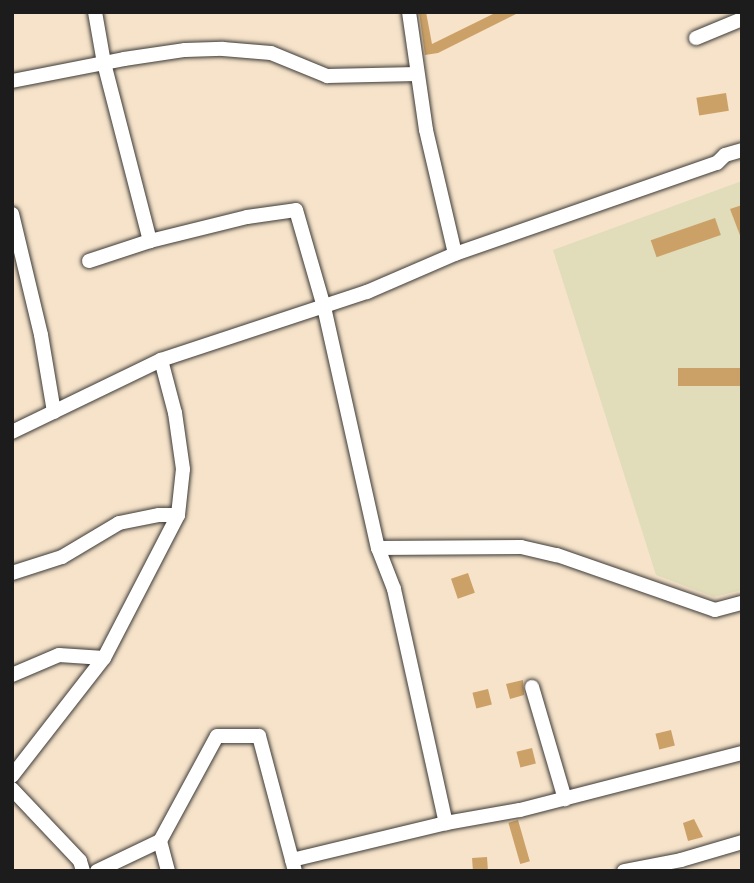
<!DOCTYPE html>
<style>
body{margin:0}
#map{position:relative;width:754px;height:883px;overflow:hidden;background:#f6e3ca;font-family:"Gochi Hand",sans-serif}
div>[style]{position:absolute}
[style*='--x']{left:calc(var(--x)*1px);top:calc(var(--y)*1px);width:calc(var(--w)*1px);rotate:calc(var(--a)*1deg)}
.built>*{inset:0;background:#e1dcba}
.building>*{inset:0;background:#cca167;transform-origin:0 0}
.roads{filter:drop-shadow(0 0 2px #3d3a36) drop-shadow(0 0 2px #3d3a36)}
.minor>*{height:14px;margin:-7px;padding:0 7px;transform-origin:7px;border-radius:7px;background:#fff}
span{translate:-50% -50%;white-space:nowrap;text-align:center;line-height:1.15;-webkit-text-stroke:6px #fbf7ec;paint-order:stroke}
.frame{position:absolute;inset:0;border:14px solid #1c1c1c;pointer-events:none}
</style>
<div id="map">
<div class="built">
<div style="clip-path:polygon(742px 181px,742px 590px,714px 597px,656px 575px,553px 250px)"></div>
</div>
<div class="building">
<div style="clip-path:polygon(419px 12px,426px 12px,432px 44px,497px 12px,520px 12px,438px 53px,425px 55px)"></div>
<div style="left:726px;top:93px;width:18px;height:30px;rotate:81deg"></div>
<div style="clip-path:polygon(742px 205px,742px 238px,741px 238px,730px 209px)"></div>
<div style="left:715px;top:218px;width:18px;height:68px;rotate:71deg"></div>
<div style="left:742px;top:368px;width:18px;height:64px;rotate:90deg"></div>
<div style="left:468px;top:573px;width:21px;height:18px;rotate:71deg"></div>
<div style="clip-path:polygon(523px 680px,524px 695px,510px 699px,506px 684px)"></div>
<div style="left:488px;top:689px;width:16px;height:16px;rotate:76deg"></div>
<div style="left:671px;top:730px;width:16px;height:16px;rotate:76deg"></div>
<div style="left:532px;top:748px;width:16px;height:16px;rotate:76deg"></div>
<div style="clip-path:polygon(694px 819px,703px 837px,688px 841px,683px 823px)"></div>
<div style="left:518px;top:820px;width:43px;height:10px;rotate:74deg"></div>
<div style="left:487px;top:857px;width:14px;height:15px;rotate:86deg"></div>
</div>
<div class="roads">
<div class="minor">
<div style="--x:95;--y:12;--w:52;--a:80"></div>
<div style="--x:104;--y:63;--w:184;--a:75.5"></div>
<div style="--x:409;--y:12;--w:119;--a:81.8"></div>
<div style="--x:426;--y:130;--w:127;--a:76.8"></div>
<div style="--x:696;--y:38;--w:50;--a:-22.4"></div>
<div style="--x:12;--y:81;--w:114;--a:-11.1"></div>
<div style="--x:124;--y:59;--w:62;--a:-8.4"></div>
<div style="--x:185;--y:50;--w:38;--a:-2"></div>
<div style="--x:223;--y:49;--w:48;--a:4.8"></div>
<div style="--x:271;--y:53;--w:61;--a:22.3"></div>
<div style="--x:327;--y:76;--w:90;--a:-1.3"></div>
<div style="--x:12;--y:214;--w:124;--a:76.5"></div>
<div style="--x:41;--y:335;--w:78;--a:80.4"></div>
<div style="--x:89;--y:261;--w:64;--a:-18.2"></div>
<div style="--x:150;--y:241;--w:100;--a:-13.9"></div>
<div style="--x:247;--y:217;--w:49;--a:-8.1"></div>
<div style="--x:296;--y:210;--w:101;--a:73.9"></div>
<div style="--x:324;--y:307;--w:247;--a:77.4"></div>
<div style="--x:378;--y:548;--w:44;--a:68.7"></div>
<div style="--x:394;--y:589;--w:240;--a:77.5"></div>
<div style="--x:12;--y:432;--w:165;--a:-25.8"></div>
<div style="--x:161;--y:360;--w:217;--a:-18.3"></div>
<div style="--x:367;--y:292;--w:96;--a:-23.4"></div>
<div style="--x:455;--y:254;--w:277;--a:-19.2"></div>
<div style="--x:717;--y:163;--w:11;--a:-45"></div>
<div style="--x:725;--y:155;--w:18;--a:-16"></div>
<div style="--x:378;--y:548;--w:143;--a:-0.4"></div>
<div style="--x:521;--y:547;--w:37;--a:13"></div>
<div style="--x:557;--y:555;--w:167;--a:19.2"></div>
<div style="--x:715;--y:610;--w:28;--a:-15"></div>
<div style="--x:12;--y:573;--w:52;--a:-17.7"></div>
<div style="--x:62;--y:557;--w:66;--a:-30.8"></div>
<div style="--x:119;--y:523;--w:41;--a:-11.3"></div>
<div style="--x:159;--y:515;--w:19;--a:0"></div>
<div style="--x:12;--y:675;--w:51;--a:-23.1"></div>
<div style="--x:59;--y:655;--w:45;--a:3.8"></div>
<div style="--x:532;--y:687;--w:117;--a:73.6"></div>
<div style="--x:12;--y:776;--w:150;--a:-52.1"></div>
<div style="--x:104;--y:658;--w:161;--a:-62.6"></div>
<div style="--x:178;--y:515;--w:46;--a:-83.8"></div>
<div style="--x:183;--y:469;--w:57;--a:-98.1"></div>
<div style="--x:175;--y:413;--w:55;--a:-104.8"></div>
<div style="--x:12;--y:789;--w:99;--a:46.6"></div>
<div style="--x:80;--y:861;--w:10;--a:73"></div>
<div style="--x:292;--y:860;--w:158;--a:-13.5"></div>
<div style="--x:446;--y:823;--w:75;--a:-10"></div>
<div style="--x:520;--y:810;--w:229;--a:-14.4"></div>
<div style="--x:97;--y:871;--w:70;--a:-25.5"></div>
<div style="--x:168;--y:871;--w:31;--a:-105"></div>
<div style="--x:160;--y:841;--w:119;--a:-61.5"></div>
<div style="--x:217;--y:736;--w:42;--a:0"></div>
<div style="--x:259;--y:736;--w:140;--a:75.1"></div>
<div style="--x:624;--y:871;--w:58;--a:-10.9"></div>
<div style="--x:681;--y:860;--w:64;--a:-16.4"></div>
</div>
</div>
<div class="frame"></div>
</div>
